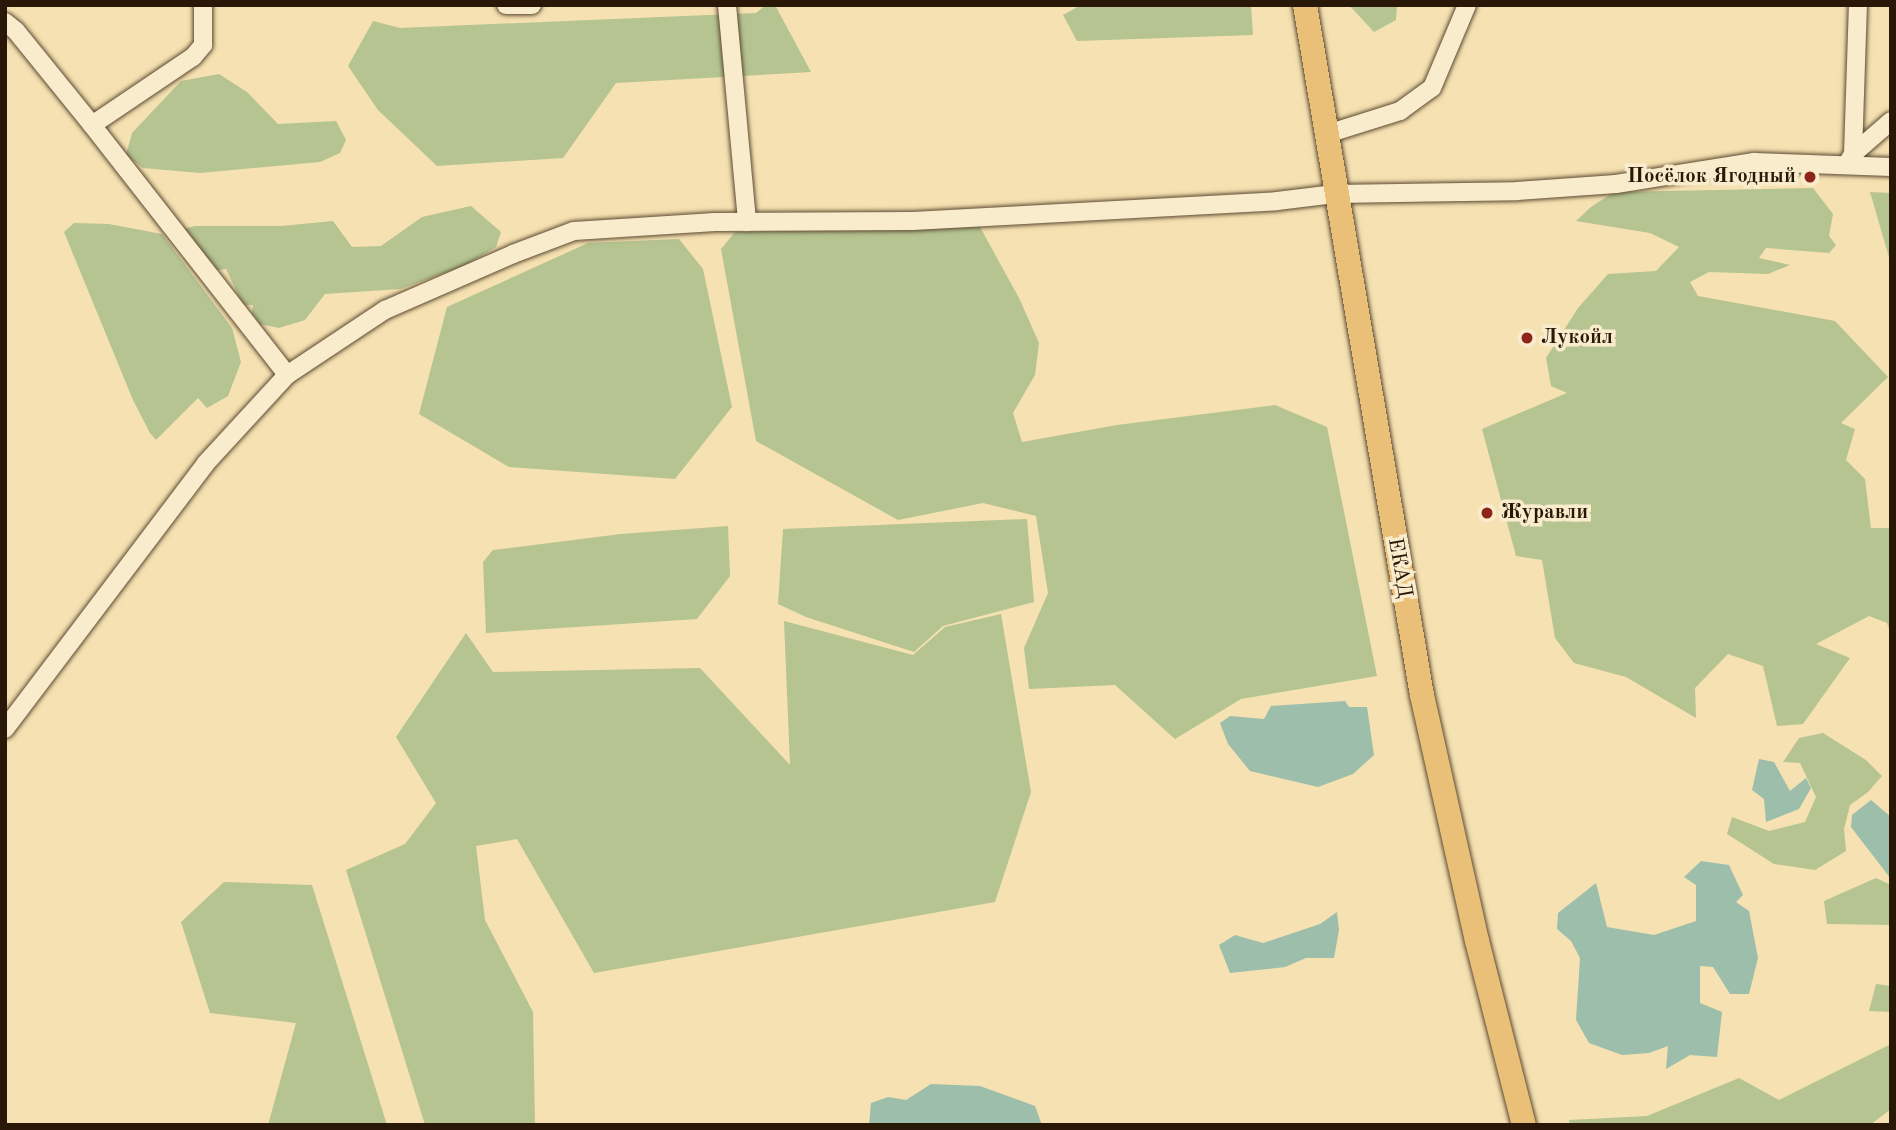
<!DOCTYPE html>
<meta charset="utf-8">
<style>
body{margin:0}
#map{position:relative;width:1896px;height:1130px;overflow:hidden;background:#f5e1b1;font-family:"Old Standard TT",serif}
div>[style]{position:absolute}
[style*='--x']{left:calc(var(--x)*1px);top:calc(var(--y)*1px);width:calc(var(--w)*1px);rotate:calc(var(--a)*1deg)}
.green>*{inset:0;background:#b5c491}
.water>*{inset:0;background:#9cbeaa}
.roads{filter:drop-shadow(0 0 2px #5c4a32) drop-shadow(0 0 2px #5c4a32)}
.minor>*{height:18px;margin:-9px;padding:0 9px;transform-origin:9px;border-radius:9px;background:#f8eccc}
.highway>*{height:24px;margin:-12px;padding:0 12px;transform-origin:12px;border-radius:12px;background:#eac078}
.dots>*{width:19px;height:19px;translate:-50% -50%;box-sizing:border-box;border:4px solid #f8eccc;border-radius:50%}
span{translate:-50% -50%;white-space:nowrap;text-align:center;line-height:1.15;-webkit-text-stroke:7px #f8eccc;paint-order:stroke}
.poi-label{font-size:21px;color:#291707;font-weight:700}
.right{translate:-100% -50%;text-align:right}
.left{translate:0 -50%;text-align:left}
.street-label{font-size:21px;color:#291707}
.frame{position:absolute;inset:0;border:7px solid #291707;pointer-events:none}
</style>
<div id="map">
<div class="green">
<div style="clip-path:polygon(766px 5px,775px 5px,811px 72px,616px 83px,563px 158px,437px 166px,378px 110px,348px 66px,373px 21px,400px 28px,756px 13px)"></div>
<div style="clip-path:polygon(1081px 5px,1251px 5px,1253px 35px,1077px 41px,1063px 15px)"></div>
<div style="clip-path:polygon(1349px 5px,1397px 5px,1396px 20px,1374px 32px)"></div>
<div style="clip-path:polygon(219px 74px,247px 92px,278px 124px,336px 121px,346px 140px,340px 153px,320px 162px,200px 173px,143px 168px,126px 155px,132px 133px,181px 81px)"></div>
<div style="clip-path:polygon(1813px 188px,1833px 214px,1829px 236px,1836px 245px,1829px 253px,1766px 248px,1759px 258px,1790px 265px,1768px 274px,1709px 272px,1690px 282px,1698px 296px,1835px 321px,1888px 377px,1841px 423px,1855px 429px,1846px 460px,1865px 479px,1871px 528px,1891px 528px,1891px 634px,1887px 623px,1869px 616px,1816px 644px,1850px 658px,1803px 724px,1777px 726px,1763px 666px,1728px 654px,1695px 688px,1696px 718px,1626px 677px,1574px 663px,1555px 638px,1542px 560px,1516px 556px,1482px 429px,1567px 393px,1551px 386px,1546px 358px,1578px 308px,1608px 274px,1656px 271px,1679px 247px,1650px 233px,1576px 221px,1591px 207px,1614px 192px)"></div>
<div style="clip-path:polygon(1870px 192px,1891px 193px,1891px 264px)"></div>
<div style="clip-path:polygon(471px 206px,501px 232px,496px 247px,466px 265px,400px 289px,325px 294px,305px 320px,279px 328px,260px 324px,252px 313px,253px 305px,243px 305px,226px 269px,210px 271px,183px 229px,195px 226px,281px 226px,333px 221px,352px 247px,381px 246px,422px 217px)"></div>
<div style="clip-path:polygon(74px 223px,109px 224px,162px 234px,232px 328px,241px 362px,228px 396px,207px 408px,198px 398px,156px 440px,150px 433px,133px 400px,64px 232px)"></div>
<div style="clip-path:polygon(980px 227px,1019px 298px,1039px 343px,1035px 375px,1013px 413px,1022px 442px,1117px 425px,1275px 405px,1327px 427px,1377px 676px,1241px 699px,1175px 739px,1115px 685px,1029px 689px,1024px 648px,1048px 593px,1036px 516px,983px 503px,898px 520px,756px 441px,721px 249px,735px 232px)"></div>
<div style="clip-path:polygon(679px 239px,703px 269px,732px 407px,675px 479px,509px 467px,419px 414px,447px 307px,588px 243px)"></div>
<div style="clip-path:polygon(1027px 519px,1034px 602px,943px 626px,914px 652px,806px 617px,778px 604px,783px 529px)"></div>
<div style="clip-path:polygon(728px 526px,730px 576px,697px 619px,486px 633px,483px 562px,493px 550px,621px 534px)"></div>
<div style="clip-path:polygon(1001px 614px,1031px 792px,995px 902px,594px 973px,517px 839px,476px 846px,485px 920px,533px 1012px,535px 1125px,425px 1125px,346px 870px,405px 844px,436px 803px,396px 737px,466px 633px,493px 672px,700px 668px,790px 765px,784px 621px,913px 655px,945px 627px)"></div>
<div style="clip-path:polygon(1823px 733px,1866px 760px,1882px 776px,1868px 792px,1850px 805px,1844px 829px,1846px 851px,1815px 870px,1774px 864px,1727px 834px,1732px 817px,1769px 831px,1805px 822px,1816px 797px,1800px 763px,1783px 762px,1799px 738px)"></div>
<div style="clip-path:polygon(1876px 878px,1891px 885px,1891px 925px,1827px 924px,1824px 901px)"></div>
<div style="clip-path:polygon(224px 882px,312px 885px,387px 1125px,268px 1125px,296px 1023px,210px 1013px,181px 922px)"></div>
<div style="clip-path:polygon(1876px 984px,1891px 986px,1891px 1012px,1869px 1011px)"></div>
<div style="clip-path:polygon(1891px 1044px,1891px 1109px,1870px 1125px,1570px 1125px,1569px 1120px,1647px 1116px,1739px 1078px,1779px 1100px)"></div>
</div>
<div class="water">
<div style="clip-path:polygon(1345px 701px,1349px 707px,1367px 707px,1374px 755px,1353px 774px,1318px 787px,1250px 771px,1228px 744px,1220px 723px,1230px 716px,1264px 719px,1271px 706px)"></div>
<div style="clip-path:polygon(1759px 759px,1774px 762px,1790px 791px,1806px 778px,1811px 788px,1799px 809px,1766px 822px,1764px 799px,1752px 790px)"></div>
<div style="clip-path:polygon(1871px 800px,1891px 817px,1891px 879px,1851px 827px,1852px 815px)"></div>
<div style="clip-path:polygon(1701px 861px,1729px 865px,1743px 895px,1736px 902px,1749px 911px,1758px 958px,1749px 994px,1730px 994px,1713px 967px,1700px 966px,1700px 1003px,1722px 1012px,1717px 1057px,1690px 1055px,1666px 1069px,1668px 1046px,1649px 1053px,1622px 1055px,1589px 1043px,1576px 1020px,1580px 958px,1571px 941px,1557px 929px,1558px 913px,1596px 883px,1607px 927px,1654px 935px,1696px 921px,1696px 885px,1684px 877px)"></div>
<div style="clip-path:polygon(1337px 912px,1339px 930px,1334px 958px,1306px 958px,1285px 967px,1230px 973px,1219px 945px,1235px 935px,1263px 943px,1320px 924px)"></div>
<div style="clip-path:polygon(931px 1084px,980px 1086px,1035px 1106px,1042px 1125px,869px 1125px,871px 1103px,888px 1097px,906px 1100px)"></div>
</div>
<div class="roads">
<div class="minor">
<div style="--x:506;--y:5;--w:26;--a:0"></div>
<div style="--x:727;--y:5;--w:218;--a:84.7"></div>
<div style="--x:5;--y:22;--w:14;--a:39"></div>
<div style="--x:16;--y:31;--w:121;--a:51"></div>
<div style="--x:92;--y:125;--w:317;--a:52"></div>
<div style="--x:92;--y:125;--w:122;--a:-34"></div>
<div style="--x:193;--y:57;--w:16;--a:-50"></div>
<div style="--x:203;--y:45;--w:40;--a:-90"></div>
<div style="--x:1327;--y:134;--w:77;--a:-17.5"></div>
<div style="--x:1400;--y:111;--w:39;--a:-36"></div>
<div style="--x:1432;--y:88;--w:90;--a:-67.1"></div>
<div style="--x:1853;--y:154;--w:50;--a:-41"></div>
<div style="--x:1847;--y:164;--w:12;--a:-59"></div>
<div style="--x:1853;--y:154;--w:149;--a:-88.1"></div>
<div style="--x:5;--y:729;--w:333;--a:-52.9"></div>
<div style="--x:206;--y:463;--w:120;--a:-47.4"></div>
<div style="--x:287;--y:375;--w:118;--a:-33.6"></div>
<div style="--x:385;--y:310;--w:140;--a:-23.6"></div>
<div style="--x:513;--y:254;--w:65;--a:-20.7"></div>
<div style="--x:574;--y:231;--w:141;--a:-3.7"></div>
<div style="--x:715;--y:222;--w:198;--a:-0.3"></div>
<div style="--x:913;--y:221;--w:365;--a:-3.1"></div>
<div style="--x:1277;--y:201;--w:58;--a:-6.9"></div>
<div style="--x:1335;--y:194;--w:182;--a:-0.9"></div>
<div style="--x:1517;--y:191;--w:99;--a:-4"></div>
<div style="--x:1616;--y:184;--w:140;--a:-9.1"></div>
<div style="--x:1754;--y:162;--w:137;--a:2.1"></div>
</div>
<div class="highway">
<div style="--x:1305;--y:5;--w:700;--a:80.38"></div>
<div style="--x:1422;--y:695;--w:252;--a:77.4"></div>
<div style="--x:1477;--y:941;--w:190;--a:75.7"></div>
</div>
</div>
<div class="dots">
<div style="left:1810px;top:177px;background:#8f2418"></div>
<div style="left:1527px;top:338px;background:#8f2418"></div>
<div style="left:1487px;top:513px;background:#8f2418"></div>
</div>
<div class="poi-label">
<span class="right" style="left:1796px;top:177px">Посёлок Ягодный</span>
<span class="left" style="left:1541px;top:338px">Лукойл</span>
<span class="left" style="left:1501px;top:513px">Журавли</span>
</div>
<div class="street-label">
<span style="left:1399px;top:568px;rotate:80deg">ЕКАД</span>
</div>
<div class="frame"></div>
</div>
